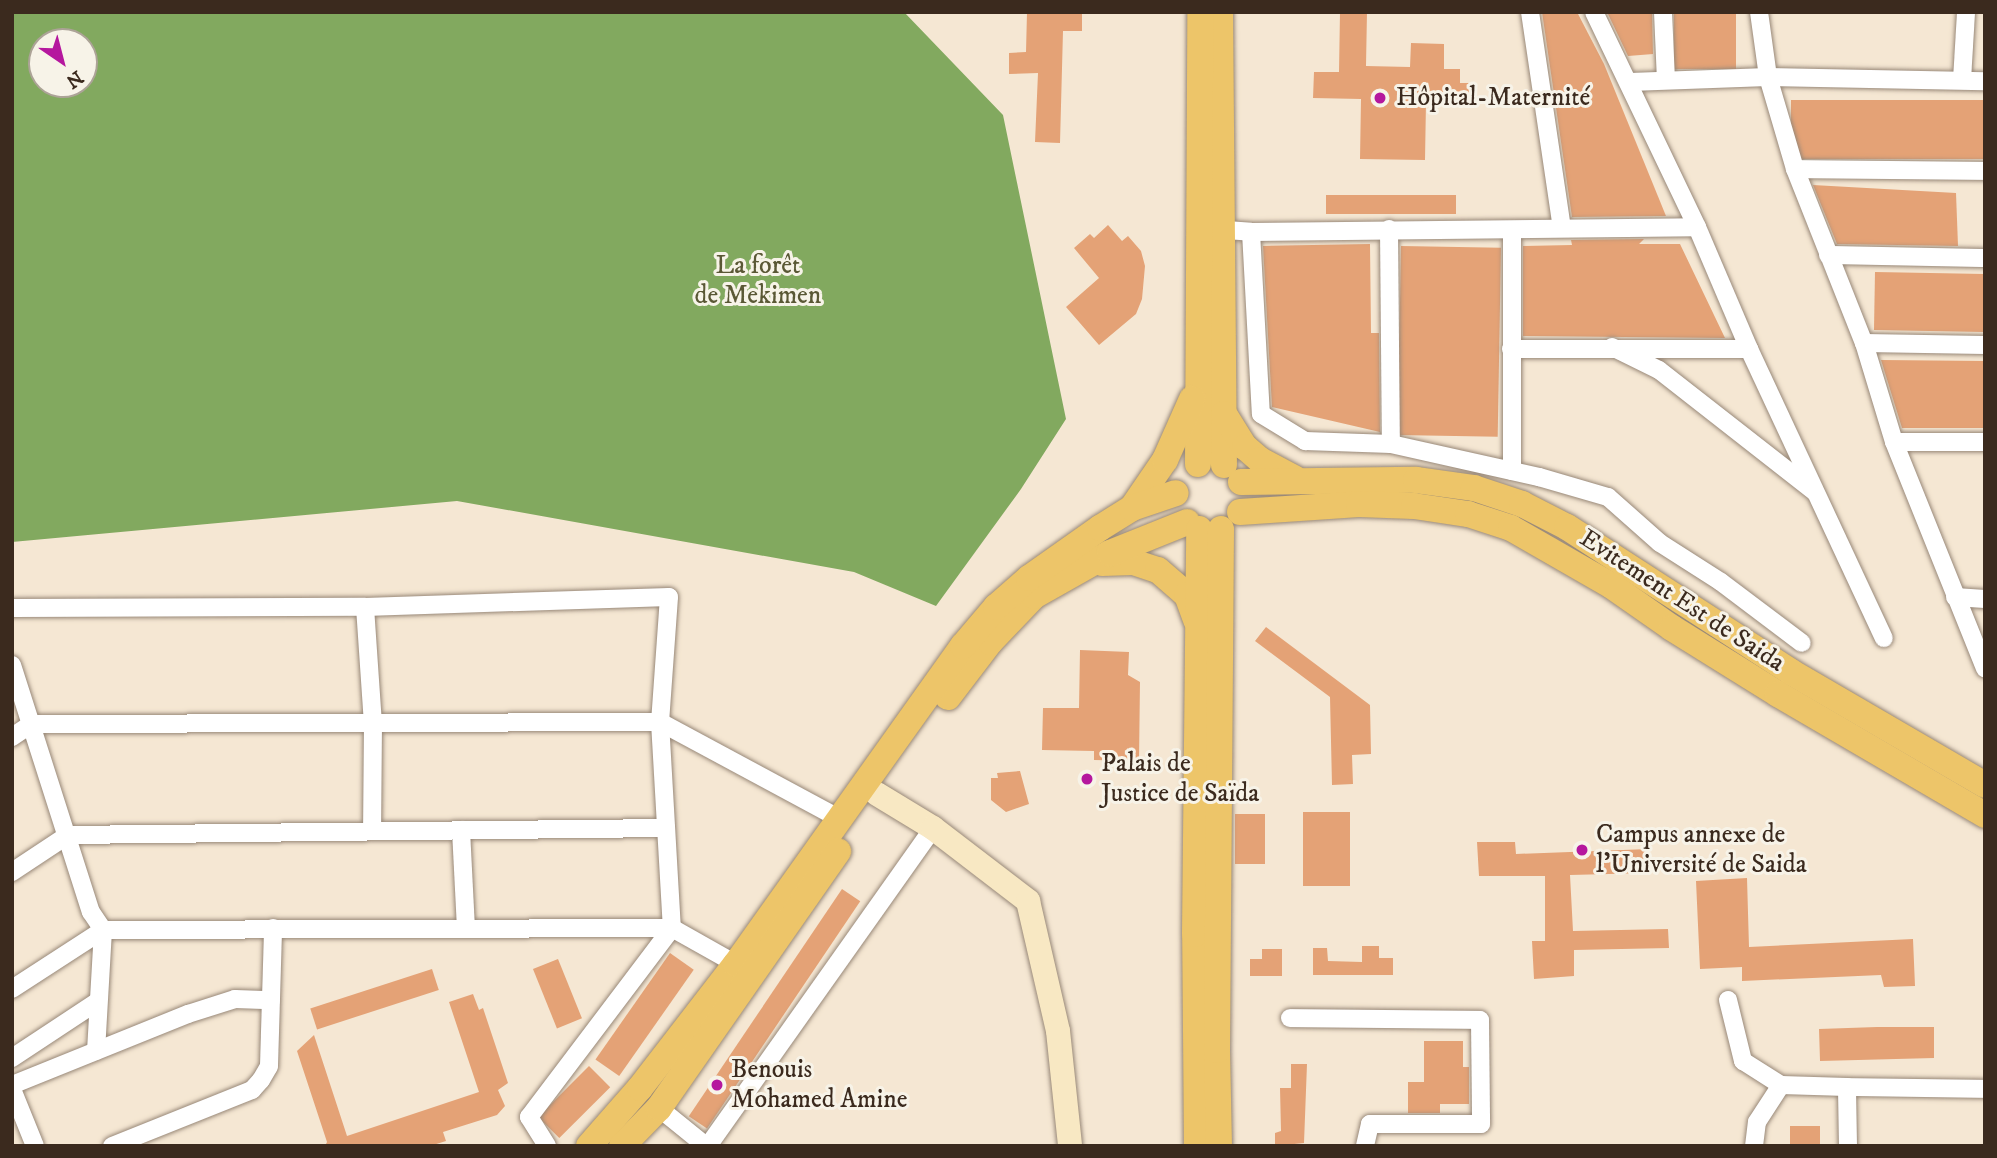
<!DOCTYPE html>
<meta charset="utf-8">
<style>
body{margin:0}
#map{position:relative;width:1997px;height:1158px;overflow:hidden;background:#f5e7d3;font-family:"IM FELL DW Pica",serif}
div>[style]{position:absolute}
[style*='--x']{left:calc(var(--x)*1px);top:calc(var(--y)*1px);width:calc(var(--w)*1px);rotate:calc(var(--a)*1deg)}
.forest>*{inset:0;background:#82a95f}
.building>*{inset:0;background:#e4a276;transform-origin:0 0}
.roads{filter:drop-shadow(0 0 2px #988878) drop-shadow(0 0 2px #988878)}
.street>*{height:18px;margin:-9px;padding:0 9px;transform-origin:9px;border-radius:9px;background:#fff}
.secondary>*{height:24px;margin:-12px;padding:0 12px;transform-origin:12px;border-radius:12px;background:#f8e8c3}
.primary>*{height:26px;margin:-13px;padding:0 13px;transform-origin:13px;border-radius:13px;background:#edc569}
.dots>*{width:19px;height:19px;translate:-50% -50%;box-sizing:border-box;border:4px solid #f7f3e8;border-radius:50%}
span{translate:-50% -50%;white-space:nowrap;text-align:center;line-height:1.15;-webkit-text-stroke:6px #f7f3e8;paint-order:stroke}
.poi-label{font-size:26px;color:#3b2a1e}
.left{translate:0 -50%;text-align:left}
.park-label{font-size:26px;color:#5a5835}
.street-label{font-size:26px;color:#3b2a1e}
.frame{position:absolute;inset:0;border:14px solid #3b2a1e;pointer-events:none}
.north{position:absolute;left:28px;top:28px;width:70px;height:70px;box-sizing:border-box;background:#f7f3e8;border:2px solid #aca397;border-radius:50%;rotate:145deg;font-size:19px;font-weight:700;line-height:28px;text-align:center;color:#3b2a1e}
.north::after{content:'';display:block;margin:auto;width:24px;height:32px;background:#b5179e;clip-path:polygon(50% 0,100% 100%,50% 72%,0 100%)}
</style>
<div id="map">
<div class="forest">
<div style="clip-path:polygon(evenodd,12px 12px,904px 12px,1003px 115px,1066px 419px,1021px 489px,936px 606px,854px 572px,457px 501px,12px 542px,12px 12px,42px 42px,84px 42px,84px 84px,42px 84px,42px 42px)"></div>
</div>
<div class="building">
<div style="clip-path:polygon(1027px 12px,1082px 12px,1082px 31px,1063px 31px,1060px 143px,1035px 142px,1038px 73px,1009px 74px,1009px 53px,1026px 52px)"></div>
<div style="clip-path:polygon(1340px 12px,1367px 12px,1366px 66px,1410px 67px,1411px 43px,1444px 44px,1444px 69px,1460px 69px,1460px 83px,1469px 83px,1469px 102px,1426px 102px,1425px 160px,1360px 159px,1361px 99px,1313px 98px,1314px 72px,1339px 72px)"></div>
<div style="clip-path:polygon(1542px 12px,1577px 12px,1604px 64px,1666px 216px,1572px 217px)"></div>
<div style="clip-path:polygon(1607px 12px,1652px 12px,1653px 54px,1628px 56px)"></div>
<div style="left:1674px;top:12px;width:62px;height:57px"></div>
<div style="left:1791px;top:100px;width:194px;height:59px"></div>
<div style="clip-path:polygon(1813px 185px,1956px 193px,1958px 246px,1837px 244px)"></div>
<div style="left:1456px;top:195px;width:19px;height:130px;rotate:90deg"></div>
<div style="clip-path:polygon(1108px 225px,1122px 241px,1128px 236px,1141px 251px,1145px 266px,1142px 299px,1136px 314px,1099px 345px,1066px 307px,1099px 278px,1074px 248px,1090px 234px,1094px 238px)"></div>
<div style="clip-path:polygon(1644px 239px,1639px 244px,1680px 244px,1725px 338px,1523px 336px,1523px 246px,1572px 245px,1571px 240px)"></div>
<div style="clip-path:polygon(1370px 244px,1371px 333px,1379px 333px,1380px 432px,1272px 407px,1263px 246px)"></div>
<div style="left:1401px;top:246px;width:100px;height:189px;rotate:1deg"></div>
<div style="left:1875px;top:272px;width:110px;height:58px;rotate:1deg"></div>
<div style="clip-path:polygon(1881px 360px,1985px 361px,1985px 428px,1902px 428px)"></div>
<div style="clip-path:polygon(1266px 627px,1370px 705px,1371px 754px,1352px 755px,1353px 784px,1332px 785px,1330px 697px,1255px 641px)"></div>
<div style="clip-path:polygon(1080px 650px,1129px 652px,1128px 675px,1140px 682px,1139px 761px,1094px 760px,1094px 751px,1042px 750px,1043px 708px,1079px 708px)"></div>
<div style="clip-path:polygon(1020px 771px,1029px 804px,1006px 812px,991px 800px,991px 778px,998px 778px,997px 773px)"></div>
<div style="left:1303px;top:812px;width:47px;height:74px"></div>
<div style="left:1235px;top:814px;width:30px;height:50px"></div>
<div style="clip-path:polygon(1477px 842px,1515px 842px,1516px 854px,1649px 849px,1648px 873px,1570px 875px,1573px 931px,1668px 929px,1669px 948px,1574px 950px,1574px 976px,1534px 979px,1532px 941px,1545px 941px,1545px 876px,1479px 876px)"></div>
<div style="clip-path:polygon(1747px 878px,1749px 947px,1913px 939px,1915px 986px,1884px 987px,1881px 975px,1742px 981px,1742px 967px,1700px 969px,1696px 881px)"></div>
<div style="left:842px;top:889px;width:22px;height:274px;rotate:34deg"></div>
<div style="clip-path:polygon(1362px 946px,1379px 946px,1379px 958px,1393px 958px,1393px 975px,1313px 975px,1313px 948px,1327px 948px,1328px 961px,1362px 962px)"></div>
<div style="clip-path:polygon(1262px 949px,1282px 949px,1282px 976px,1250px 976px,1250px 959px,1262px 959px)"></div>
<div style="left:670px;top:953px;width:29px;height:130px;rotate:35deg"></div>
<div style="left:558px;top:959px;width:64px;height:27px;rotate:68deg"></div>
<div style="left:432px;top:969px;width:22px;height:128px;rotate:72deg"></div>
<div style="clip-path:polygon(473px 994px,479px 1010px,483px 1008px,508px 1083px,498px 1090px,505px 1106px,497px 1115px,443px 1132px,446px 1141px,430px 1146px,325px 1146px,327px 1142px,297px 1051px,314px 1035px,347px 1136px,479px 1092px,449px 1002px)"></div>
<div style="clip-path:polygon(1877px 1027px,1934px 1027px,1934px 1058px,1820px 1061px,1819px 1029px)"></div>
<div style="clip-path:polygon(1424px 1041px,1463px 1041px,1463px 1067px,1469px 1067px,1469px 1104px,1440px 1104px,1440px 1113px,1408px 1113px,1408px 1082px,1424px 1082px)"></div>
<div style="clip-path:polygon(1291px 1064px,1307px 1064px,1304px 1143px,1275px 1146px,1275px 1133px,1281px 1131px,1280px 1088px,1291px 1088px)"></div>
<div style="left:589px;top:1066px;width:30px;height:72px;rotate:45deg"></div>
<div style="left:1820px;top:1126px;width:20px;height:30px;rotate:90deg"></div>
</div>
<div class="roads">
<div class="street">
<div style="--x:1530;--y:12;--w:218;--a:81.6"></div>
<div style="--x:1594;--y:12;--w:238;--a:64.4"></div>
<div style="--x:1697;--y:227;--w:133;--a:66.9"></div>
<div style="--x:1749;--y:349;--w:319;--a:65"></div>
<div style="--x:1663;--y:12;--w:68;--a:87.5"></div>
<div style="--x:1759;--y:12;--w:66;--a:82.1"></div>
<div style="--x:1768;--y:77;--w:96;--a:73.6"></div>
<div style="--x:1795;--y:169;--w:187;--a:68.4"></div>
<div style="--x:1864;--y:343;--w:103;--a:73.1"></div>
<div style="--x:1894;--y:442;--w:244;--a:68.1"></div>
<div style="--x:1962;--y:80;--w:68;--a:-86.6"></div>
<div style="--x:1630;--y:82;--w:138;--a:-2.1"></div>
<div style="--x:1768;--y:77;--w:217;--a:1.1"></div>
<div style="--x:1795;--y:169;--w:190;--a:0.6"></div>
<div style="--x:1212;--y:229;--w:39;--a:4"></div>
<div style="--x:1251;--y:232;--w:446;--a:-0.6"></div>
<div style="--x:1389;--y:229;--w:215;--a:89.5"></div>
<div style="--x:1251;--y:232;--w:182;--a:86.9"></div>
<div style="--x:1261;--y:414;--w:52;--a:31.5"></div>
<div style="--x:1305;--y:441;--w:86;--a:2"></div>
<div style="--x:1391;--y:444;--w:152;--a:12.6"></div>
<div style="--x:1539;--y:477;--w:72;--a:16.2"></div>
<div style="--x:1608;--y:497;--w:69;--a:41.5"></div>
<div style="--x:1660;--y:543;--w:72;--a:32.6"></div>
<div style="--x:1721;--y:582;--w:101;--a:37"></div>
<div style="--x:1828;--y:255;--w:157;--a:1.1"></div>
<div style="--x:1864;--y:343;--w:121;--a:0.9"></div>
<div style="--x:1612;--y:347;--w:52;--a:26.1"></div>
<div style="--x:1659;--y:370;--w:197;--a:38"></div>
<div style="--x:1511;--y:349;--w:238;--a:0"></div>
<div style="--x:1894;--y:442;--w:91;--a:0"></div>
<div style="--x:1512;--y:471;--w:240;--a:-90"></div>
<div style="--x:1955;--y:597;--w:30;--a:4"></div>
<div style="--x:365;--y:607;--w:116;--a:86.1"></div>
<div style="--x:373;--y:723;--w:108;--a:90.5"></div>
<div style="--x:12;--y:608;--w:353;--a:-0.2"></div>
<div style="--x:365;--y:607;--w:304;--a:-1.9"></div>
<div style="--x:669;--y:597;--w:125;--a:94.1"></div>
<div style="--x:660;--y:722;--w:206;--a:86.7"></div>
<div style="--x:672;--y:928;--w:237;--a:127.1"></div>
<div style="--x:529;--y:1117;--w:34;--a:58"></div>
<div style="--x:12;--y:665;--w:259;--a:72.3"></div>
<div style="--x:91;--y:912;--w:22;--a:56"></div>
<div style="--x:103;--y:930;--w:569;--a:-0.2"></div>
<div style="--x:672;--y:928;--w:73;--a:29.4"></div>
<div style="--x:12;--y:737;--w:23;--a:-34"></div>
<div style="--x:31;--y:724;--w:629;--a:-0.18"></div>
<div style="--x:660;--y:722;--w:202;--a:28.3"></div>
<div style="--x:461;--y:830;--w:99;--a:87.1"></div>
<div style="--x:12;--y:872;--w:67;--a:-33.5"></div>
<div style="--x:68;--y:835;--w:598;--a:-0.67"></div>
<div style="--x:12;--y:989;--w:108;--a:-33"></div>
<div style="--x:103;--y:930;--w:121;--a:93.3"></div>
<div style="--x:1728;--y:1000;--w:63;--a:76.2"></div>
<div style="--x:1743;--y:1061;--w:45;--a:32.3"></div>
<div style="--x:1781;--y:1085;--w:66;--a:1.7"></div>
<div style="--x:1290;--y:1018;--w:190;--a:0.6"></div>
<div style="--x:1480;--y:1020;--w:104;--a:89.4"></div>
<div style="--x:1481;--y:1124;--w:111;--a:180"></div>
<div style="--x:1370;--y:1124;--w:23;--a:103"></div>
<div style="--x:12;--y:1058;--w:102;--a:-33.4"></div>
<div style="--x:12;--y:1085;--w:190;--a:-22"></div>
<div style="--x:188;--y:1014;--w:49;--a:-17.7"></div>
<div style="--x:235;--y:999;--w:36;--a:2"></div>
<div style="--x:12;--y:1089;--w:61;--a:68"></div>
<div style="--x:659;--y:1108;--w:60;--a:39"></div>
<div style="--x:112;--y:1146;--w:151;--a:-21.8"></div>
<div style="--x:252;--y:1090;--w:13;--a:-48"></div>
<div style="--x:261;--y:1080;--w:16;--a:-60"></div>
<div style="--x:269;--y:1066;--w:138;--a:-88.3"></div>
<div style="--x:708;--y:1146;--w:390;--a:-54.7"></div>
<div style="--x:1754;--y:1146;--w:24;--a:-83"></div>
<div style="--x:1757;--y:1122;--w:44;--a:-57"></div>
<div style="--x:1848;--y:1146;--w:59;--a:-91"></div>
<div style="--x:1847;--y:1087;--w:138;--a:0.8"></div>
</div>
<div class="secondary">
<div style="--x:877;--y:794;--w:66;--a:31.3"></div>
<div style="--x:933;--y:828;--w:120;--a:37.5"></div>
<div style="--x:1028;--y:901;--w:133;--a:77"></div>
<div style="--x:1058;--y:1031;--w:116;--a:84"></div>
</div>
<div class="primary">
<div style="--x:1220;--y:12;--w:453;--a:89.5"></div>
<div style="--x:1224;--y:414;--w:39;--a:58"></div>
<div style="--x:1245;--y:447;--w:20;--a:41"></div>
<div style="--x:1260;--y:460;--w:40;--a:28"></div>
<div style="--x:1198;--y:464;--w:452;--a:-89.7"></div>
<div style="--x:1241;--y:482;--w:175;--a:-0.7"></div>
<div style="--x:1416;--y:480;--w:59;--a:7.9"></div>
<div style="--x:1474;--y:488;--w:51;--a:18.4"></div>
<div style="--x:1522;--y:504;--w:51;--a:27.1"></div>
<div style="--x:1567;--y:527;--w:267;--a:32.9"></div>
<div style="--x:1791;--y:672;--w:225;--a:30.2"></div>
<div style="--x:1132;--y:508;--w:58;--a:-55.5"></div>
<div style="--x:1165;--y:460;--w:67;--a:-66.1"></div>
<div style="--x:1240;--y:512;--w:119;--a:-3.8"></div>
<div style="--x:1359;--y:504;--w:55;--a:2.1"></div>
<div style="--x:1414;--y:506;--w:55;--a:8.4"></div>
<div style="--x:1468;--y:514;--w:45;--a:18"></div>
<div style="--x:1511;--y:528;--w:116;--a:29.9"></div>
<div style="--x:1612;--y:586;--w:73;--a:35"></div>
<div style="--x:1672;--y:628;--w:125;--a:31.9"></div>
<div style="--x:1778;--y:694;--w:240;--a:30.3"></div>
<div style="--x:1102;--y:563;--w:31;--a:-2"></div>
<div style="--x:1133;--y:562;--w:26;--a:18"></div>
<div style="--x:1158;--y:570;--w:38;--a:41"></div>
<div style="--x:1187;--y:595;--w:27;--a:70"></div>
<div style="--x:948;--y:697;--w:69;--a:-52.6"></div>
<div style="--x:990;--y:642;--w:64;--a:-46.3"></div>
<div style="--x:1034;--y:596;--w:87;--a:-29.5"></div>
<div style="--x:1110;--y:553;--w:83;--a:-21.9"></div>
<div style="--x:589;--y:1146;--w:77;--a:-48.7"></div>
<div style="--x:640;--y:1088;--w:157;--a:-52.3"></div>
<div style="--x:736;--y:964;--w:391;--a:-54.5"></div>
<div style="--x:963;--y:646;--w:51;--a:-49.8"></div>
<div style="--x:996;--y:607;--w:44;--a:-41.3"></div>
<div style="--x:1029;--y:578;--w:87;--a:-35.2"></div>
<div style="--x:1100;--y:528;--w:38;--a:-32"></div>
<div style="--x:1132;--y:508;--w:46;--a:-18.8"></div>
<div style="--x:622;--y:1146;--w:53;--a:-45.8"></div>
<div style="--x:659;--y:1108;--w:313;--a:-55.1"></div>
<div style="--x:1197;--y:1146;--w:212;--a:-90.5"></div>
<div style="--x:1195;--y:934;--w:405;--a:-89.4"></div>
<div style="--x:1219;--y:1146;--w:96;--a:-91.2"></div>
<div style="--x:1217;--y:1050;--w:521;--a:-89.56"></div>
</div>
</div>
<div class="dots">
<div style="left:1380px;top:98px;background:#b5179e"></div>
<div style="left:1087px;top:779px;background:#b5179e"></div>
<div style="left:1582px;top:850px;background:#b5179e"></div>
<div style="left:717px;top:1085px;background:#b5179e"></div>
</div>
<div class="poi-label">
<span class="left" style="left:1396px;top:98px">Hôpital-Maternité</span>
<span class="left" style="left:1101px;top:779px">Palais de<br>Justice de Saïda</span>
<span class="left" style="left:1596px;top:850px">Campus annexe de<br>l'Université de Saida</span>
<span class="left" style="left:731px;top:1085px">Benouis<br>Mohamed Amine</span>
</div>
<div class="park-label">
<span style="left:758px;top:281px">La forêt<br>de Mekimen</span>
</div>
<div class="street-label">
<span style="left:1682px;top:601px;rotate:33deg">Evitement Est de Saida</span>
</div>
<div class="frame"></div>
<div class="north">N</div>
</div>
